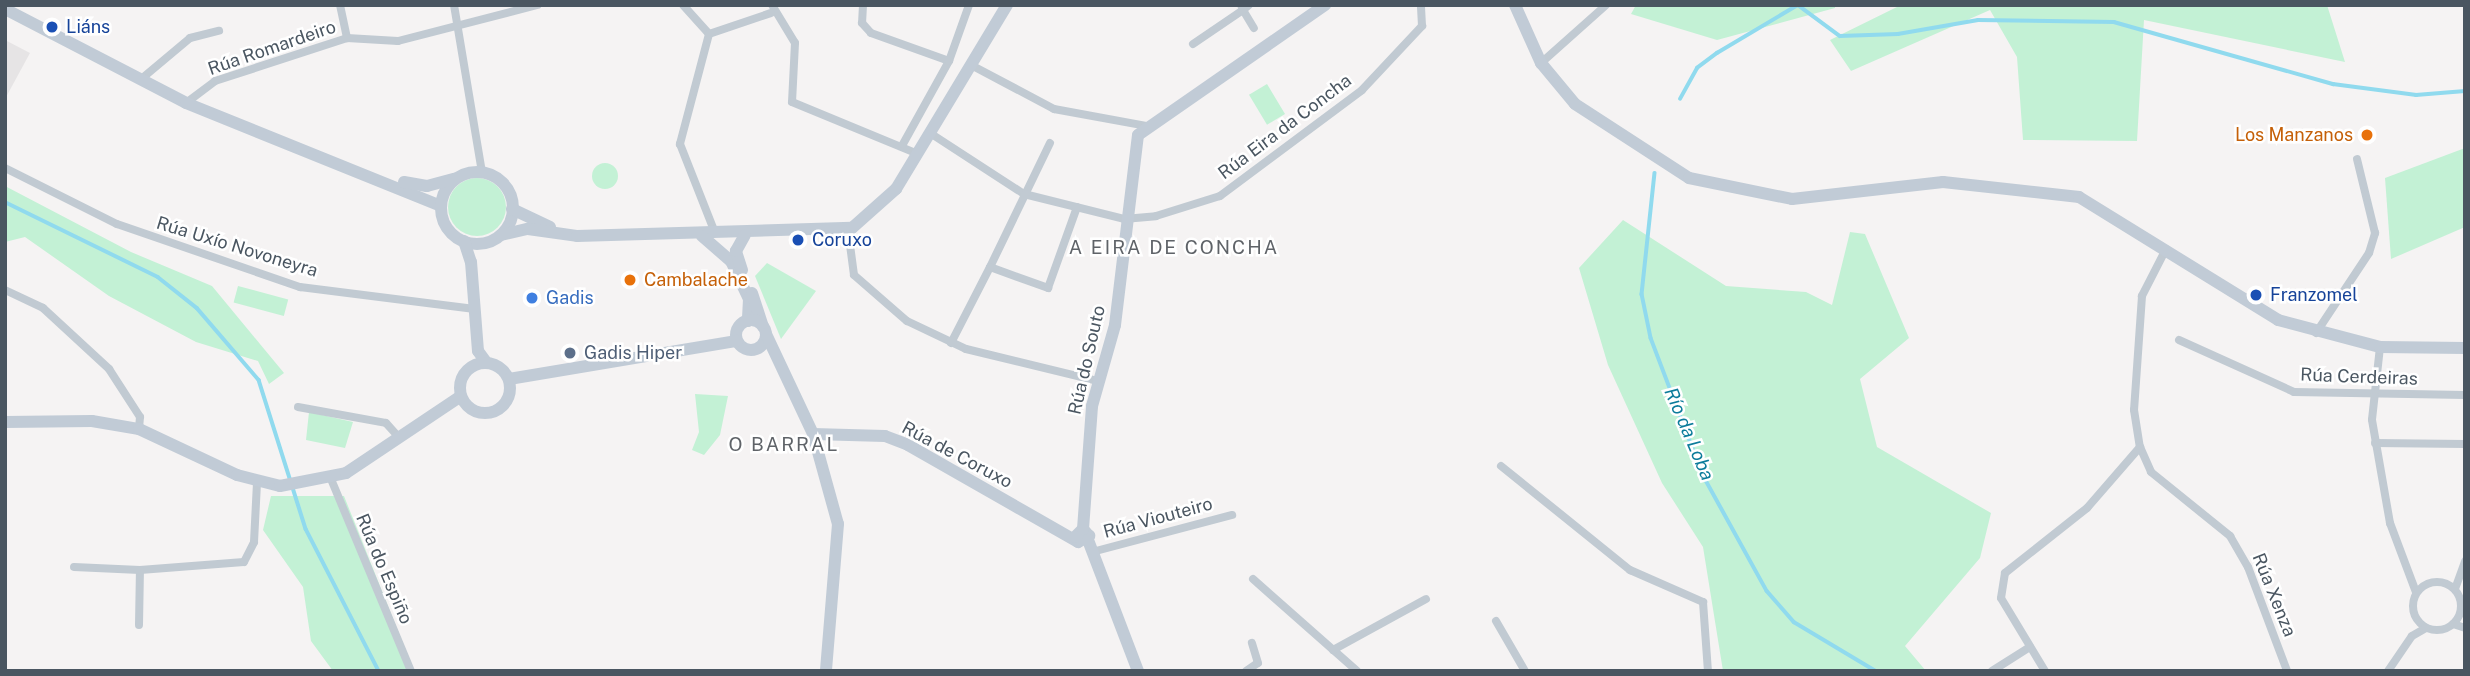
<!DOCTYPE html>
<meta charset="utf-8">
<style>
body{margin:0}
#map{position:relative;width:2470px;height:676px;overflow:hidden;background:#f5f3f3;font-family:"Public Sans",sans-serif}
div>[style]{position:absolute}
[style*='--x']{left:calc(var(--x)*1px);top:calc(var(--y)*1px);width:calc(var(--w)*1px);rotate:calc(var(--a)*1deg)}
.education>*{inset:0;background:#e6e4e5}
.green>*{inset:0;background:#c3f1d5;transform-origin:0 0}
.round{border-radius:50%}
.stream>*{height:3.5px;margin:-1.75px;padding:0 1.75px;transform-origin:1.75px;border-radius:1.75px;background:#90daee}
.street>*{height:8px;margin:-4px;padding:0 4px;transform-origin:4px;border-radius:4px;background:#c1cad2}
.street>.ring{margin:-4px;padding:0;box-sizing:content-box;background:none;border:8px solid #c1cad2;border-radius:50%}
.secondary>*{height:12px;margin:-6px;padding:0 6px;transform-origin:6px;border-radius:6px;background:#c1cbd6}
.secondary>.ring{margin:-6px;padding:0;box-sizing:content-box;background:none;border:12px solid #c1cbd6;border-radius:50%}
.dots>*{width:19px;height:19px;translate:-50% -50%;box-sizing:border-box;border:4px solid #fff;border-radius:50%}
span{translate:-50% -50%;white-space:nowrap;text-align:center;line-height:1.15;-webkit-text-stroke:5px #fff;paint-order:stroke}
.transit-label{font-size:18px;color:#164399}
.left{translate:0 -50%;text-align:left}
.street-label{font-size:18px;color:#4a5661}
.food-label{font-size:18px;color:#c56008}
.right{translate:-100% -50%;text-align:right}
.shop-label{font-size:18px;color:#366cbe}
.service-label{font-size:18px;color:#4e5e75}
.neighbourhood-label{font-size:19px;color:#5f6368;letter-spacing:2px}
.water-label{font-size:19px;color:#0c7c9b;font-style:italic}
.frame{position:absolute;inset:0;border:7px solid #4a5661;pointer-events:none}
</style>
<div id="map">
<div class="education">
<div style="clip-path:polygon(5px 40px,30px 53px,5px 99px)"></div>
</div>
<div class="green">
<div style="clip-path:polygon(1636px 5px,1835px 5px,1835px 8px,1717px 40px,1631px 14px)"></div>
<div style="clip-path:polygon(1901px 5px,2327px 5px,2345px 62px,2144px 20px,2137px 141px,2023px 140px,2017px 57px,1990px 10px,1851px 71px,1830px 40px)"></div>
<div style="left:1267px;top:84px;width:35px;height:21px;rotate:59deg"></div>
<div style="clip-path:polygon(2465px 148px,2465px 227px,2391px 259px,2385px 178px)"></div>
<div class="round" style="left:592px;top:163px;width:26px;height:26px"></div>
<div class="round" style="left:448px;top:178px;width:58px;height:58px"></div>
<div style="clip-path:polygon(5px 186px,131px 252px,212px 286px,284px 373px,269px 384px,258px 361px,196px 342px,109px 296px,25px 237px,5px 242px)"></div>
<div style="clip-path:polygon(1623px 220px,1726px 286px,1806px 292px,1832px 305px,1850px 232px,1865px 234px,1909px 338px,1860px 379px,1877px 447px,1991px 513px,1980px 558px,1905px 646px,1926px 671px,1723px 671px,1703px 547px,1662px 483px,1608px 365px,1579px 268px)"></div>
<div style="clip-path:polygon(767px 263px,816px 291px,781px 339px,755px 276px)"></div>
<div style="left:238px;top:286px;width:52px;height:17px;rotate:15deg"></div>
<div style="clip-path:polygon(695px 394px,728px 396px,720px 435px,704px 455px,692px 450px,699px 432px)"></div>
<div style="clip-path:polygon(309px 412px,353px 422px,345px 448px,306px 440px)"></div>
<div style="clip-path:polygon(271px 496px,344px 496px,414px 671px,333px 671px,311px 641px,303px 587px,263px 530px)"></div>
</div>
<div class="stream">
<div style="--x:1680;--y:99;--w:35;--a:-61"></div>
<div style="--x:1697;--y:68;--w:25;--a:-37"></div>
<div style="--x:1717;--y:53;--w:94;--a:-30.7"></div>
<div style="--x:1798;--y:5;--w:52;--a:36.4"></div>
<div style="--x:1840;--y:36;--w:58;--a:-2"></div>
<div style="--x:1898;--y:34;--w:81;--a:-9.9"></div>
<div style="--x:1978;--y:20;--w:136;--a:0.8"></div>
<div style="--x:2114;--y:22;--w:228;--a:15.8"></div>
<div style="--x:2333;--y:84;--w:84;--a:7.5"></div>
<div style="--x:2416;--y:95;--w:49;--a:-4.7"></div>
<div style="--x:1655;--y:173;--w:122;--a:96.1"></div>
<div style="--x:1642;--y:294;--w:45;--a:78.4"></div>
<div style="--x:1651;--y:338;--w:147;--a:69.2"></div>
<div style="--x:1703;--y:475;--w:132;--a:61.1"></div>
<div style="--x:1767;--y:591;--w:41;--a:48.9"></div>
<div style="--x:1794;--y:622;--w:96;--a:30.9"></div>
<div style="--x:5;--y:202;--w:170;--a:26.1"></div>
<div style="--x:158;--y:277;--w:50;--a:38.5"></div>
<div style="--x:197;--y:308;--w:95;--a:49.3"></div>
<div style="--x:259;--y:380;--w:156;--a:72.5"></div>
<div style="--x:306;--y:529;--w:160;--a:62.8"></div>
</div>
<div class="street">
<div style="--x:340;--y:5;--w:34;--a:78"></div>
<div style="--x:454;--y:5;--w:170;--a:80.5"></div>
<div style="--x:683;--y:5;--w:39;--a:48"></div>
<div style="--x:772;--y:5;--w:44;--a:58.8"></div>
<div style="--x:795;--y:43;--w:59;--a:92.9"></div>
<div style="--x:792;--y:102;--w:136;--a:22.4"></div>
<div style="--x:863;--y:5;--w:18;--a:93"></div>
<div style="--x:862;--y:23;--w:13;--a:48"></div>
<div style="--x:871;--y:33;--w:83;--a:19.7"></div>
<div style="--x:1249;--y:5;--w:8;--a:140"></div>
<div style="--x:1243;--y:10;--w:21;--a:59"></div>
<div style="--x:709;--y:34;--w:114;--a:104.8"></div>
<div style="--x:680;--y:144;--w:96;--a:68.5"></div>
<div style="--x:709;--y:34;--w:65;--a:-18.7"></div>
<div style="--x:1193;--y:44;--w:60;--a:-34.2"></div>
<div style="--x:1243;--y:10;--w:5;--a:-112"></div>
<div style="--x:1541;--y:63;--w:87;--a:-41.7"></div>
<div style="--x:971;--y:65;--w:94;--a:27.9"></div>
<div style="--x:1054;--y:109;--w:95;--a:10.4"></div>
<div style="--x:140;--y:80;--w:65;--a:-40"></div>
<div style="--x:190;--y:38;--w:30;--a:-14"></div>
<div style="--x:186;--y:103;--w:36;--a:-37"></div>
<div style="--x:215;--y:81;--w:139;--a:-18"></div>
<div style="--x:347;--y:38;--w:51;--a:3.4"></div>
<div style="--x:398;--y:41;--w:144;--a:-14.5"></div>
<div style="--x:930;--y:133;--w:112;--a:33"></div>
<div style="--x:1024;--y:194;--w:103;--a:14"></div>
<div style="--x:1124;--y:219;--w:32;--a:-5"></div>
<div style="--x:1156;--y:216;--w:67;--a:-17.4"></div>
<div style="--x:1220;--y:196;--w:177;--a:-36.7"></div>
<div style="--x:1362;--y:90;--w:88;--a:-46.8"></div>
<div style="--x:1422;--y:26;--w:21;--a:-93"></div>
<div style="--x:1050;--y:143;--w:138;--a:115.8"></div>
<div style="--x:990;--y:267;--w:62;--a:19.9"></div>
<div style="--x:1048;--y:288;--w:86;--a:-70.3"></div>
<div style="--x:903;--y:144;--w:95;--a:-61"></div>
<div style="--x:949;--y:61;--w:59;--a:-70.3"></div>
<div style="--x:5;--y:168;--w:125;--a:26.6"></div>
<div style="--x:117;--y:224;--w:194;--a:19"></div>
<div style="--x:300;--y:287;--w:174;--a:7.2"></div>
<div style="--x:848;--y:230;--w:45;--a:82.4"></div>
<div style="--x:854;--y:275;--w:70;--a:41"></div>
<div style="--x:907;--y:321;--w:65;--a:25.4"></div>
<div style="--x:966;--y:349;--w:135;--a:13.7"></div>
<div style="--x:2166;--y:249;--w:53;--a:117.1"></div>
<div style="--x:2142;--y:296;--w:114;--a:94"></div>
<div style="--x:2134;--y:410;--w:37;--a:81"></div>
<div style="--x:2140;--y:447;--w:27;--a:66"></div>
<div style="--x:2151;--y:472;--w:102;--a:39"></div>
<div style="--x:2230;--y:536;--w:36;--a:60"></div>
<div style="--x:2248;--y:567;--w:111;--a:69.4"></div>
<div style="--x:5;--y:290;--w:42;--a:25.3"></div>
<div style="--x:43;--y:308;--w:90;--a:42.7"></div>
<div style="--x:109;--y:369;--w:57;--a:57.1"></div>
<div style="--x:140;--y:417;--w:12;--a:95"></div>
<div style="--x:2316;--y:333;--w:96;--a:-56.5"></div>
<div style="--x:2369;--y:253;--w:21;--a:-73"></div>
<div style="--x:2375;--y:233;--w:76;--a:-103.7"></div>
<div style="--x:2179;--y:340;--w:126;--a:24.3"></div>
<div style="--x:2294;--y:392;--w:171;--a:1"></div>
<div style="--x:951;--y:343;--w:85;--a:-62.8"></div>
<div style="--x:2380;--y:347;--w:73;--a:96.3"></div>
<div style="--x:2372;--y:420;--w:105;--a:80.1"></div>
<div style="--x:2390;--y:523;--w:74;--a:69.4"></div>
<div style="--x:298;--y:407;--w:89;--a:10.3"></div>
<div style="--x:386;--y:423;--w:15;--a:48"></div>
<div style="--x:2375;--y:443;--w:90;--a:0.6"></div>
<div style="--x:1501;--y:466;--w:166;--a:38.9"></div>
<div style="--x:1630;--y:570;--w:80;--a:23.7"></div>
<div style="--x:1703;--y:602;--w:69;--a:85.9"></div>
<div style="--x:331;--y:479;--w:208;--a:67.4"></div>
<div style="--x:1092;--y:552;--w:145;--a:-14.8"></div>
<div style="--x:74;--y:567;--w:66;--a:2.6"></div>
<div style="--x:140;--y:570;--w:104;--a:-4.4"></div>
<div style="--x:244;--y:562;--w:22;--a:-63"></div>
<div style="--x:254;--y:542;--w:60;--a:-87.1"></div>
<div style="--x:1253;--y:579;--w:139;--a:41.5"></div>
<div class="ring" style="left:2413px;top:582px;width:40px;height:40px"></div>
<div style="--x:2455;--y:589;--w:30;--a:-70"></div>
<div style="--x:1496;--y:621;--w:58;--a:59.9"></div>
<div style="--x:2453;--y:624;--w:13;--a:18"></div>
<div style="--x:139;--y:625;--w:55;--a:-89"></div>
<div style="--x:1333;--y:650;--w:106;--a:-28.7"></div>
<div style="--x:1246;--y:671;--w:14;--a:-34"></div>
<div style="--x:1258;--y:663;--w:21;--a:-107"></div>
<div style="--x:1992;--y:671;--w:45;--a:-32.3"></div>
<div style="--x:2045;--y:671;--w:85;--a:-121.1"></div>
<div style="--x:2001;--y:598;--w:25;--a:-81"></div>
<div style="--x:2005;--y:573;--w:105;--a:-38.4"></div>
<div style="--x:2087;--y:508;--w:81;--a:-49"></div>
<div style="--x:2388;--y:671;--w:42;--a:-55.6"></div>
<div style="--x:2412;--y:636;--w:16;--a:-30"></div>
</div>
<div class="secondary">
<div style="--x:1515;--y:5;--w:64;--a:65.9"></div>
<div style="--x:1541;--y:63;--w:53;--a:50.3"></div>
<div style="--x:1575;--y:104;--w:136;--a:33"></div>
<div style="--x:1689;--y:178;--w:105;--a:11.5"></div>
<div style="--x:1792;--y:199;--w:152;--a:-6.4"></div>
<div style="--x:1943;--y:182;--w:137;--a:6.3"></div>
<div style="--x:2079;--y:197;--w:234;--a:31.7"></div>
<div style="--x:2278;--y:320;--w:106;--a:14.8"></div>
<div style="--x:2380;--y:347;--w:85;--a:0.7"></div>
<div style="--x:5;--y:9;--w:204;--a:27.4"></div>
<div style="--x:186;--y:103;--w:275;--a:22"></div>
<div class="ring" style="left:441px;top:172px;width:60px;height:60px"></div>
<div style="--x:404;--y:182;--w:23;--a:10"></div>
<div style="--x:427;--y:186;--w:28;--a:-15"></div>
<div style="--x:512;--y:209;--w:42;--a:25.3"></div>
<div style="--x:501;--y:235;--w:28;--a:-13"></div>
<div style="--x:528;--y:229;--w:49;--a:8.1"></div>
<div style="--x:577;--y:236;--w:275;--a:-1.7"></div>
<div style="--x:852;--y:228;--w:59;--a:-41.6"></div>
<div style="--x:896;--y:189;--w:215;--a:-58.9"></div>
<div style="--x:702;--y:236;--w:38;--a:41"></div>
<div style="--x:731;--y:261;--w:42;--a:64.7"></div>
<div style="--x:749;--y:299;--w:22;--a:93"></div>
<div style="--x:464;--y:241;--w:22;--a:72"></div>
<div style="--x:471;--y:262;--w:89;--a:85.5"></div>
<div style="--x:478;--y:351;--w:14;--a:54"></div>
<div style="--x:742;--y:270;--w:20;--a:-108"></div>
<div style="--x:736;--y:251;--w:18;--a:-61"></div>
<div style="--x:752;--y:293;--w:35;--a:72"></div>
<div class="ring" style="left:736px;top:320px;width:18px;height:18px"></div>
<div style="--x:766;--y:334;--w:110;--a:64.8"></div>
<div style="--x:813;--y:434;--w:93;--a:74.5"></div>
<div style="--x:838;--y:524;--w:147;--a:94.7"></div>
<div class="ring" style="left:460px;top:363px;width:38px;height:38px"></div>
<div style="--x:509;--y:379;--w:231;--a:-9.5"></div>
<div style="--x:5;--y:422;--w:87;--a:-0.7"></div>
<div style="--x:92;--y:421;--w:48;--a:9.7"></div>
<div style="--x:139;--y:429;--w:108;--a:25.1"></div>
<div style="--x:237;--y:475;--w:44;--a:14.3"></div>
<div style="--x:280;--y:486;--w:67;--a:-11.1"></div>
<div style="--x:346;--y:473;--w:138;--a:-33.8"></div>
<div style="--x:813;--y:434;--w:72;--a:1.6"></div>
<div style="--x:885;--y:436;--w:25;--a:21"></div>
<div style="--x:908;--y:445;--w:196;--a:29.7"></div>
<div style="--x:1078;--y:542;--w:13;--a:-29"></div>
<div style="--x:1089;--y:536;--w:9;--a:-131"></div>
<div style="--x:1083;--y:529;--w:11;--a:135"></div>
<div style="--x:1083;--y:529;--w:123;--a:-85.8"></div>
<div style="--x:1092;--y:406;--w:84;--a:-74.1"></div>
<div style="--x:1115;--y:325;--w:191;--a:-83.1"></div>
<div style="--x:1138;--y:135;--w:228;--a:-34.8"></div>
<div style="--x:1088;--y:540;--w:140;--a:69.1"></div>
</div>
<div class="dots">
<div style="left:52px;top:27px;background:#1a4fb4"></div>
<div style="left:2367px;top:135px;background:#e8710a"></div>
<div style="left:798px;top:240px;background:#1a4fb4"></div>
<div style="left:630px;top:280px;background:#e8710a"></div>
<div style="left:2256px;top:295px;background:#1a4fb4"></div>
<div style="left:532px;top:298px;background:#3f7fe0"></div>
<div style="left:570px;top:353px;background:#5c6f8a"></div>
</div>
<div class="transit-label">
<span class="left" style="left:66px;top:27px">Liáns</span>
<span class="left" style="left:812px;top:240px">Coruxo</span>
<span class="left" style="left:2270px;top:295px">Franzomel</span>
</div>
<div class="street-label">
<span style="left:272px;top:48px;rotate:-19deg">Rúa Romardeiro</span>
<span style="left:1285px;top:127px;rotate:-37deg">Rúa Eira da Concha</span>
<span style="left:237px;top:247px;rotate:17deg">Rúa Uxío Novoneyra</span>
<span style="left:1087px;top:360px;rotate:-77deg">Rúa do Souto</span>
<span style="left:2359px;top:377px;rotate:2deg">Rúa Cerdeiras</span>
<span style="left:957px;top:455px;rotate:28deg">Rúa de Coruxo</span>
<span style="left:1158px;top:518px;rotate:-15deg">Rúa Viouteiro</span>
<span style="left:384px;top:569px;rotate:67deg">Rúa do Espiño</span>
<span style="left:2274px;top:595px;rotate:68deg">Rúa Xenza</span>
</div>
<div class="food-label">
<span class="right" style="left:2353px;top:135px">Los Manzanos</span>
<span class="left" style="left:644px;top:280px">Cambalache</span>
</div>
<div class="shop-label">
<span class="left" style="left:546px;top:298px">Gadis</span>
</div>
<div class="service-label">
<span class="left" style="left:584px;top:353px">Gadis Hiper</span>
</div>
<div class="neighbourhood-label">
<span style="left:1174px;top:248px">A EIRA DE CONCHA</span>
<span style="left:784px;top:445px">O BARRAL</span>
</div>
<div class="water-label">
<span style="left:1689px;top:434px;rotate:67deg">Río da Loba</span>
</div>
<div class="frame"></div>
</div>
